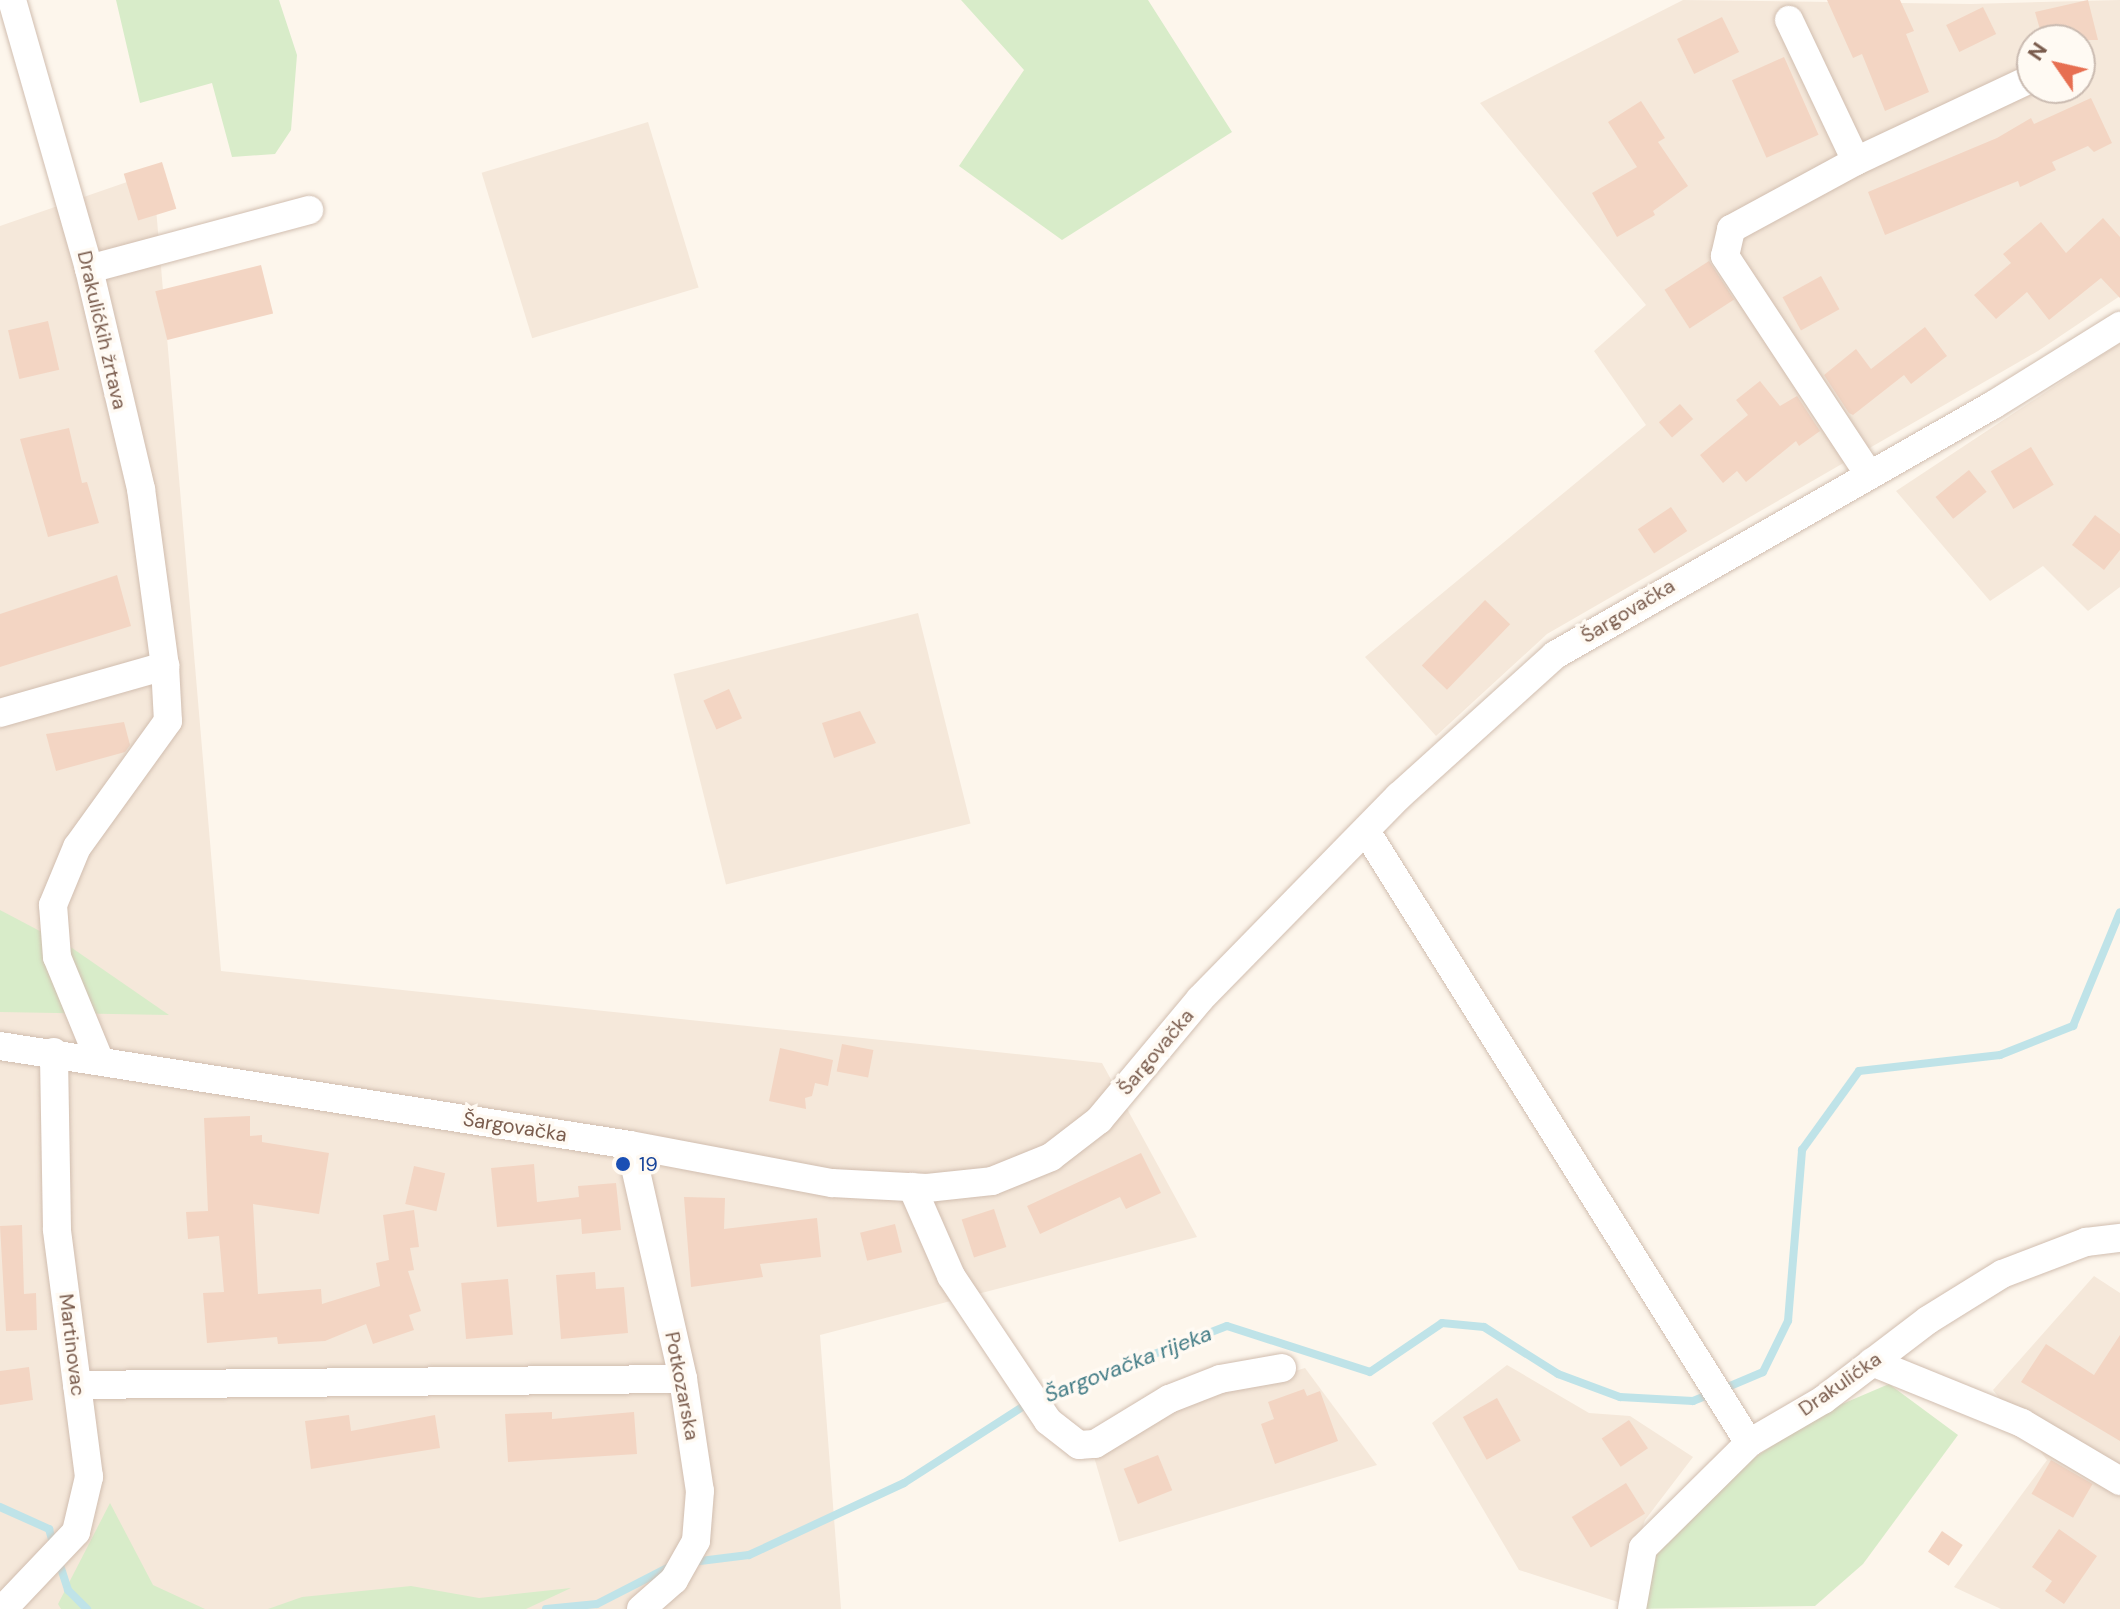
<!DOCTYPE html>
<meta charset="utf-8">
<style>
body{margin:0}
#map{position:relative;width:2120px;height:1609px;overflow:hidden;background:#fdf6ec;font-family:"DM Sans",sans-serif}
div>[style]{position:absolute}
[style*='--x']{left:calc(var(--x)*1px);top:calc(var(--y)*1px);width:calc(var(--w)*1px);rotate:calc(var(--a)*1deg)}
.residential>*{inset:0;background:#f5e8da;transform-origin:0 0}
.green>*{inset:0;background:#d8ecc9}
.stream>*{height:8px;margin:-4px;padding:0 4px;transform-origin:4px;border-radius:4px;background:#bfe3e8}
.building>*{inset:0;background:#f3d5c3;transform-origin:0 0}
.roads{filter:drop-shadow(0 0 2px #d1beb0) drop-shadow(0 0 2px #d1beb0)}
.minor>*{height:28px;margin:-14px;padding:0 14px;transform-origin:14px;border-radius:14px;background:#fff}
.dots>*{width:22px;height:22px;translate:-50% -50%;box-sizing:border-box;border:4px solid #fffaf3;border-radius:50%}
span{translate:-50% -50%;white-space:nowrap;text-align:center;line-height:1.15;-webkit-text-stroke:7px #fffaf3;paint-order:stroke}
.street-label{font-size:20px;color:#7a5c4d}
.transit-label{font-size:20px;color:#164399}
.left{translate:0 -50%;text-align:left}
.water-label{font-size:22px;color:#437c86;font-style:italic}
.north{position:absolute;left:2016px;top:24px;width:80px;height:80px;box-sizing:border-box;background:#fffaf3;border:2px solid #cabbb1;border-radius:50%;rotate:304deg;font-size:22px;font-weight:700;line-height:32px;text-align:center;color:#7a5c4d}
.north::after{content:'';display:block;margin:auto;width:28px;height:36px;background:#e76f51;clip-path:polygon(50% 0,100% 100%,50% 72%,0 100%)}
</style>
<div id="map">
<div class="residential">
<div style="clip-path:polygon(evenodd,1683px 0,1971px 4px,2120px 0,2120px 296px,2038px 351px,1547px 634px,1436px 736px,1365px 657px,1646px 425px,1594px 351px,1646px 305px,1480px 103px,1683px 0,2032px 40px,2080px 40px,2080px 88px,2032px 88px,2032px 40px)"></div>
<div style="left:648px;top:122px;width:173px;height:174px;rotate:73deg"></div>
<div style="clip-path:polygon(153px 173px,221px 971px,1102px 1063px,1197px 1237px,820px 1335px,841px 1609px,0 1609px,0 226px)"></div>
<div style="clip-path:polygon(2120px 343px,2120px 587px,2088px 611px,2043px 566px,1990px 601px,1896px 491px)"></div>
<div style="left:918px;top:613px;width:217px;height:252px;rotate:76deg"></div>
<div style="clip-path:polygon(2094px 1276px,2120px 1293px,2120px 1609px,2001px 1609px,1954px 1587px,2047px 1460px,1993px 1390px)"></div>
<div style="clip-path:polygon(1507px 1365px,1589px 1413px,1630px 1416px,1693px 1457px,1645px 1520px,1618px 1602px,1519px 1570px,1432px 1423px)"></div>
<div style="clip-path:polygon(1305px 1368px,1377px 1465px,1119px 1542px,1087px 1433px)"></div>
</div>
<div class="green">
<div style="clip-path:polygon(116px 0,279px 0,297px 55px,291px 130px,275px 154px,232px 157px,212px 83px,140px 103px)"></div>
<div style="clip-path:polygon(961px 0,1148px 0,1232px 132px,1062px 240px,959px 166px,1024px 70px)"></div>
<div style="clip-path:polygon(0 910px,72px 948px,169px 1015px,0 1012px)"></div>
<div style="clip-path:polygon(1889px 1384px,1958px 1435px,1863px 1564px,1815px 1606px,1632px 1609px,1672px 1513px,1821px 1413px)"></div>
<div style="clip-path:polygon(110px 1503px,153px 1585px,205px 1609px,61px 1609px,58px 1604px)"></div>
<div style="clip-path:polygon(411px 1586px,479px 1598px,571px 1588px,526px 1609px,268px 1609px,302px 1597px)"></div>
</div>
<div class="stream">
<div style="--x:1723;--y:1389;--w:43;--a:-23"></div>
<div style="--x:1763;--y:1372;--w:57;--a:-63.9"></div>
<div style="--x:1788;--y:1321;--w:172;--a:-85.3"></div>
<div style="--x:1802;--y:1150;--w:97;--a:-54.2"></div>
<div style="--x:1859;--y:1071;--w:142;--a:-6.5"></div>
<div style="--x:2000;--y:1055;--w:79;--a:-21.7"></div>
<div style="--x:2073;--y:1026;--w:123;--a:-67.6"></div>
<div style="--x:0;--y:1507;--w:54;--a:24.2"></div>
<div style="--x:49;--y:1529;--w:18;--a:74"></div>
<div style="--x:58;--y:1559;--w:33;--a:72"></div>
<div style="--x:68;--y:1590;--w:27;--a:45"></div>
<div style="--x:692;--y:1562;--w:57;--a:-7"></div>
<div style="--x:749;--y:1555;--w:171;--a:-24.9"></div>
<div style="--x:904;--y:1483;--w:150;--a:-32.7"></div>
<div style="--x:1030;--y:1402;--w:211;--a:-21.1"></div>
<div style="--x:1227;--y:1326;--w:150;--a:17.8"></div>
<div style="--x:1370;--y:1372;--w:87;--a:-34.2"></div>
<div style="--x:1442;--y:1323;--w:42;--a:5.4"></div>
<div style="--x:1484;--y:1327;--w:88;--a:32.4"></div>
<div style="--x:1558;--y:1374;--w:66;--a:20.4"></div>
<div style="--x:1620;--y:1397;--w:73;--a:3.1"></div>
<div style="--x:1693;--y:1401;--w:18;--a:-22"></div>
<div style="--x:546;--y:1609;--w:51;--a:-5.6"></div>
<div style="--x:597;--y:1604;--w:88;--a:-27.1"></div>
</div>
<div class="building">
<div style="clip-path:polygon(1827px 0,1900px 0,1914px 31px,1906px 34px,1929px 92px,1885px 111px,1862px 54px,1853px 58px)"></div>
<div style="clip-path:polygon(2088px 0,2098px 40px,2043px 40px,2035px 12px)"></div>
<div style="left:1983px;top:7px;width:30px;height:41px;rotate:64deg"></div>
<div style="left:1722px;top:17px;width:39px;height:50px;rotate:64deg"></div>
<div style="left:1784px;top:57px;width:85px;height:57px;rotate:66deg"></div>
<div style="clip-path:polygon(2091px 98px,2112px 143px,2094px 152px,2088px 146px,2052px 162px,2056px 170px,2020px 187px,2018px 181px,1885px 235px,1868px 192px,1997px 138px,2031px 118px,2034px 124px)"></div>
<div style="clip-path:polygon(1641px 101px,1665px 138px,1658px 142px,1688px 186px,1653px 211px,1655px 215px,1617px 237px,1592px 193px,1637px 167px,1608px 122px)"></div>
<div style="left:162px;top:162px;width:49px;height:40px;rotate:73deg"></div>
<div style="clip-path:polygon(2103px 218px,2120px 237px,2120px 298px,2101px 278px,2049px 320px,2027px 292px,1996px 319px,1974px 295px,2011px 263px,2003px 254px,2041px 222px,2066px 253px)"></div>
<div style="left:1709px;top:261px;width:46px;height:53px;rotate:57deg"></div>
<div style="left:261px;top:265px;width:50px;height:109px;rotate:76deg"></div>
<div style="left:1821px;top:276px;width:38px;height:44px;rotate:61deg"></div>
<div style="left:48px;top:321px;width:50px;height:41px;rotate:77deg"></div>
<div style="clip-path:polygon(1925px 327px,1947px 356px,1911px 384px,1904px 375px,1853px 415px,1849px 413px,1824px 375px,1856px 349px,1871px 369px)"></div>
<div style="clip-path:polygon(1760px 381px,1780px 406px,1797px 396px,1820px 431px,1799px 446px,1796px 441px,1746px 482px,1737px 471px,1723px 483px,1700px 455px,1748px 415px,1736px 400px)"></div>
<div style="left:1680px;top:404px;width:20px;height:28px;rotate:49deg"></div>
<div style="clip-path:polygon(69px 428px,82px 483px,87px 482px,99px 523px,48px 537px,20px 439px)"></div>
<div style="left:2031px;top:447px;width:44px;height:47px;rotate:59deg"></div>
<div style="left:1969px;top:470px;width:28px;height:43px;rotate:51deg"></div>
<div style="left:1671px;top:507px;width:29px;height:40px;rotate:56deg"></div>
<div style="clip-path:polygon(2095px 515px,2120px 534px,2120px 550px,2104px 570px,2072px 545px)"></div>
<div style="clip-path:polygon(117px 575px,131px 626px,0 667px,0 614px)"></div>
<div style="left:1485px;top:600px;width:35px;height:91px;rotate:44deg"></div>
<div style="left:729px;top:689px;width:32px;height:28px;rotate:66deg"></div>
<div style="clip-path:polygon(860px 711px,876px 743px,834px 758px,822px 723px)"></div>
<div style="clip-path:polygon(124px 722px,130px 745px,125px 752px,56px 771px,46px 734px)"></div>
<div style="left:842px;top:1044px;width:32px;height:28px;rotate:11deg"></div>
<div style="clip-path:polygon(780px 1048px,833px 1060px,828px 1086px,815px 1083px,812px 1096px,805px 1098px,806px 1109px,769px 1101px)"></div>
<div style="clip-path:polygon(250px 1116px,250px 1136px,262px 1135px,262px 1142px,329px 1153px,319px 1214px,253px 1204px,258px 1294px,321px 1289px,322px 1304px,380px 1286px,376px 1263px,389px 1260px,383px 1215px,414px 1210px,419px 1247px,410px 1248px,414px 1270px,408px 1271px,421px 1311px,409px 1315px,414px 1330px,373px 1344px,366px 1324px,325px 1341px,278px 1344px,277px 1337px,207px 1343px,203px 1293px,224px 1292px,219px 1236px,188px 1239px,186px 1212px,208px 1211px,204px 1118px)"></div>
<div style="clip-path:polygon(1141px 1153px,1161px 1193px,1126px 1209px,1120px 1197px,1040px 1234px,1027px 1206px)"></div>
<div style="clip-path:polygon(534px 1164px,537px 1202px,579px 1197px,578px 1186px,616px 1183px,621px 1230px,582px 1234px,581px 1219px,497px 1227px,491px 1168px)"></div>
<div style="left:414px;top:1166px;width:32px;height:39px;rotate:13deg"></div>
<div style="clip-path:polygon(684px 1197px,725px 1198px,724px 1229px,817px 1218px,821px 1257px,760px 1264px,763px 1277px,691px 1287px)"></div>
<div style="left:994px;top:1209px;width:40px;height:34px;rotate:72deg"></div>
<div style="left:895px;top:1224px;width:29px;height:36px;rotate:76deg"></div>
<div style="clip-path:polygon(22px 1225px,24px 1294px,36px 1293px,37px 1330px,6px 1331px,0 1226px)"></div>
<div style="clip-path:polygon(595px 1272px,596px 1289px,624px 1287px,628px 1333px,561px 1339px,556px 1275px)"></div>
<div style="left:508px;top:1279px;width:56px;height:47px;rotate:85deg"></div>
<div style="clip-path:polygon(2120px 1335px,2120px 1441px,2021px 1382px,2046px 1344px,2094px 1375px)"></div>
<div style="clip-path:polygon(29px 1367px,33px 1400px,0 1405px,0 1371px)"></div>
<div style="clip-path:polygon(1304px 1389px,1307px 1396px,1320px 1391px,1338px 1441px,1275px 1464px,1261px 1424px,1274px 1419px,1268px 1402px)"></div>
<div style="left:1497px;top:1398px;width:49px;height:39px;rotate:61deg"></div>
<div style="clip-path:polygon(552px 1412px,552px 1419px,634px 1412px,637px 1454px,508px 1462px,505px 1414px)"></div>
<div style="clip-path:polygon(349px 1415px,351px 1431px,435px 1415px,440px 1448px,311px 1469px,305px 1421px)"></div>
<div style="left:1629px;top:1420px;width:34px;height:33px;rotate:56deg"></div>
<div style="left:1158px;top:1455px;width:38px;height:37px;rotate:68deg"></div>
<div style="left:2051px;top:1460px;width:48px;height:39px;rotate:30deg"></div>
<div style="left:1626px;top:1483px;width:36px;height:64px;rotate:58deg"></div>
<div style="clip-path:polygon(2059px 1529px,2097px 1556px,2064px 1604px,2045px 1591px,2052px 1581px,2032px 1567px)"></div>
<div style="left:1942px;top:1531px;width:25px;height:25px;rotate:34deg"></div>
</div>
<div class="roads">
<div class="minor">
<div style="--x:12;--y:0;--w:280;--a:74"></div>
<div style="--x:89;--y:269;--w:226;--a:76.7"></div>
<div style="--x:141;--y:489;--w:179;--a:82.3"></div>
<div style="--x:165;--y:666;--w:55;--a:86.9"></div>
<div style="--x:168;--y:721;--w:155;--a:125.8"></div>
<div style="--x:77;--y:847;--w:63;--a:112.5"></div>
<div style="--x:53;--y:905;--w:52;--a:85.6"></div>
<div style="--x:57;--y:957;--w:110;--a:67.6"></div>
<div style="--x:1789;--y:20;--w:156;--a:64.6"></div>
<div style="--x:89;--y:269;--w:228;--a:-15"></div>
<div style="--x:1868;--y:473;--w:260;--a:-123.4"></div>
<div style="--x:1725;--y:256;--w:28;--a:-77"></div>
<div style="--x:1731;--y:229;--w:142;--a:-28.5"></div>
<div style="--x:1856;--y:161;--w:186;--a:-25.2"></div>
<div style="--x:0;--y:713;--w:172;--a:-15.9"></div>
<div style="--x:1366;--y:831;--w:722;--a:57.96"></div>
<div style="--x:0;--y:1046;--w:638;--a:8.93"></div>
<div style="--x:630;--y:1145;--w:206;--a:10.7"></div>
<div style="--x:832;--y:1183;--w:95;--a:3"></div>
<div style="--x:927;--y:1188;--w:65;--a:-6.1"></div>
<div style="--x:992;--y:1181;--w:64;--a:-22.1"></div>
<div style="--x:1051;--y:1157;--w:61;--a:-37.6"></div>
<div style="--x:1099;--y:1120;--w:158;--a:-50.1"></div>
<div style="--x:1200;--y:999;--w:284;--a:-45.6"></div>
<div style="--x:1399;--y:796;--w:210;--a:-42.1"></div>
<div style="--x:1555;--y:655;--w:504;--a:-29.72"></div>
<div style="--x:1993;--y:405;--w:150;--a:-31.9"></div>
<div style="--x:630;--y:1145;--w:240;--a:77.2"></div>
<div style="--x:683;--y:1379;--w:113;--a:81.4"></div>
<div style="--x:700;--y:1491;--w:50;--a:94.6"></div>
<div style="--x:696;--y:1541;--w:45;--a:119.4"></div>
<div style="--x:674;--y:1580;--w:44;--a:138.7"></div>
<div style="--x:912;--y:1187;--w:97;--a:66.3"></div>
<div style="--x:951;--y:1276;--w:174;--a:56.2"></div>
<div style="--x:1048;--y:1421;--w:39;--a:38"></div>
<div style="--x:1079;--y:1445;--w:16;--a:-4"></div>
<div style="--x:1095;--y:1444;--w:87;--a:-31.3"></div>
<div style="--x:1169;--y:1399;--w:55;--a:-21.4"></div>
<div style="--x:1220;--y:1379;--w:63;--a:-10.1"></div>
<div style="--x:1872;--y:1362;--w:162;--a:22.1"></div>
<div style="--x:2022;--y:1423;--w:114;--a:30.6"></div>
<div style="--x:77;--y:1385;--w:606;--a:-0.57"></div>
<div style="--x:3;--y:1609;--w:106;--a:-46.5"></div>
<div style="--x:76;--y:1532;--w:57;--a:-76.7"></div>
<div style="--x:89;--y:1477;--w:250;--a:-97.4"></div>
<div style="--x:57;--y:1229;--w:177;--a:-91"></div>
<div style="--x:1632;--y:1609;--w:62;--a:-79.8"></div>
<div style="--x:1643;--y:1548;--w:149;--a:-44.7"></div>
<div style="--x:1749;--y:1443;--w:86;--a:-30.2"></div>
<div style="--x:1823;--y:1400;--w:132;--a:-37.3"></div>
<div style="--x:1928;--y:1320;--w:87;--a:-31.9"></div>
<div style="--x:2002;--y:1274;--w:90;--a:-20.9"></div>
<div style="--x:2086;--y:1242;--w:34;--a:-7"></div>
</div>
</div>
<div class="dots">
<div style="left:623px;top:1164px;background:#1a4fb4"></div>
</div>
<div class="street-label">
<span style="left:102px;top:330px;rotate:77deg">Drakulićkih žrtava</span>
<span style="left:1628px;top:611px;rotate:-31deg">Šargovačka</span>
<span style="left:1156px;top:1052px;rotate:-50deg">Šargovačka</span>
<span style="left:515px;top:1127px;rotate:9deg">Šargovačka</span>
<span style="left:72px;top:1345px;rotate:83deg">Martinovac</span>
<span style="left:1840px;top:1384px;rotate:-35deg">Drakulićka</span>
<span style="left:682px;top:1386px;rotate:79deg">Potkozarska</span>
</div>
<div class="transit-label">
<span class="left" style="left:639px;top:1164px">19</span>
</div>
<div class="water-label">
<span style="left:1128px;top:1364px;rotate:-21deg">Šargovačka rijeka</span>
</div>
<div class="north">N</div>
</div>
